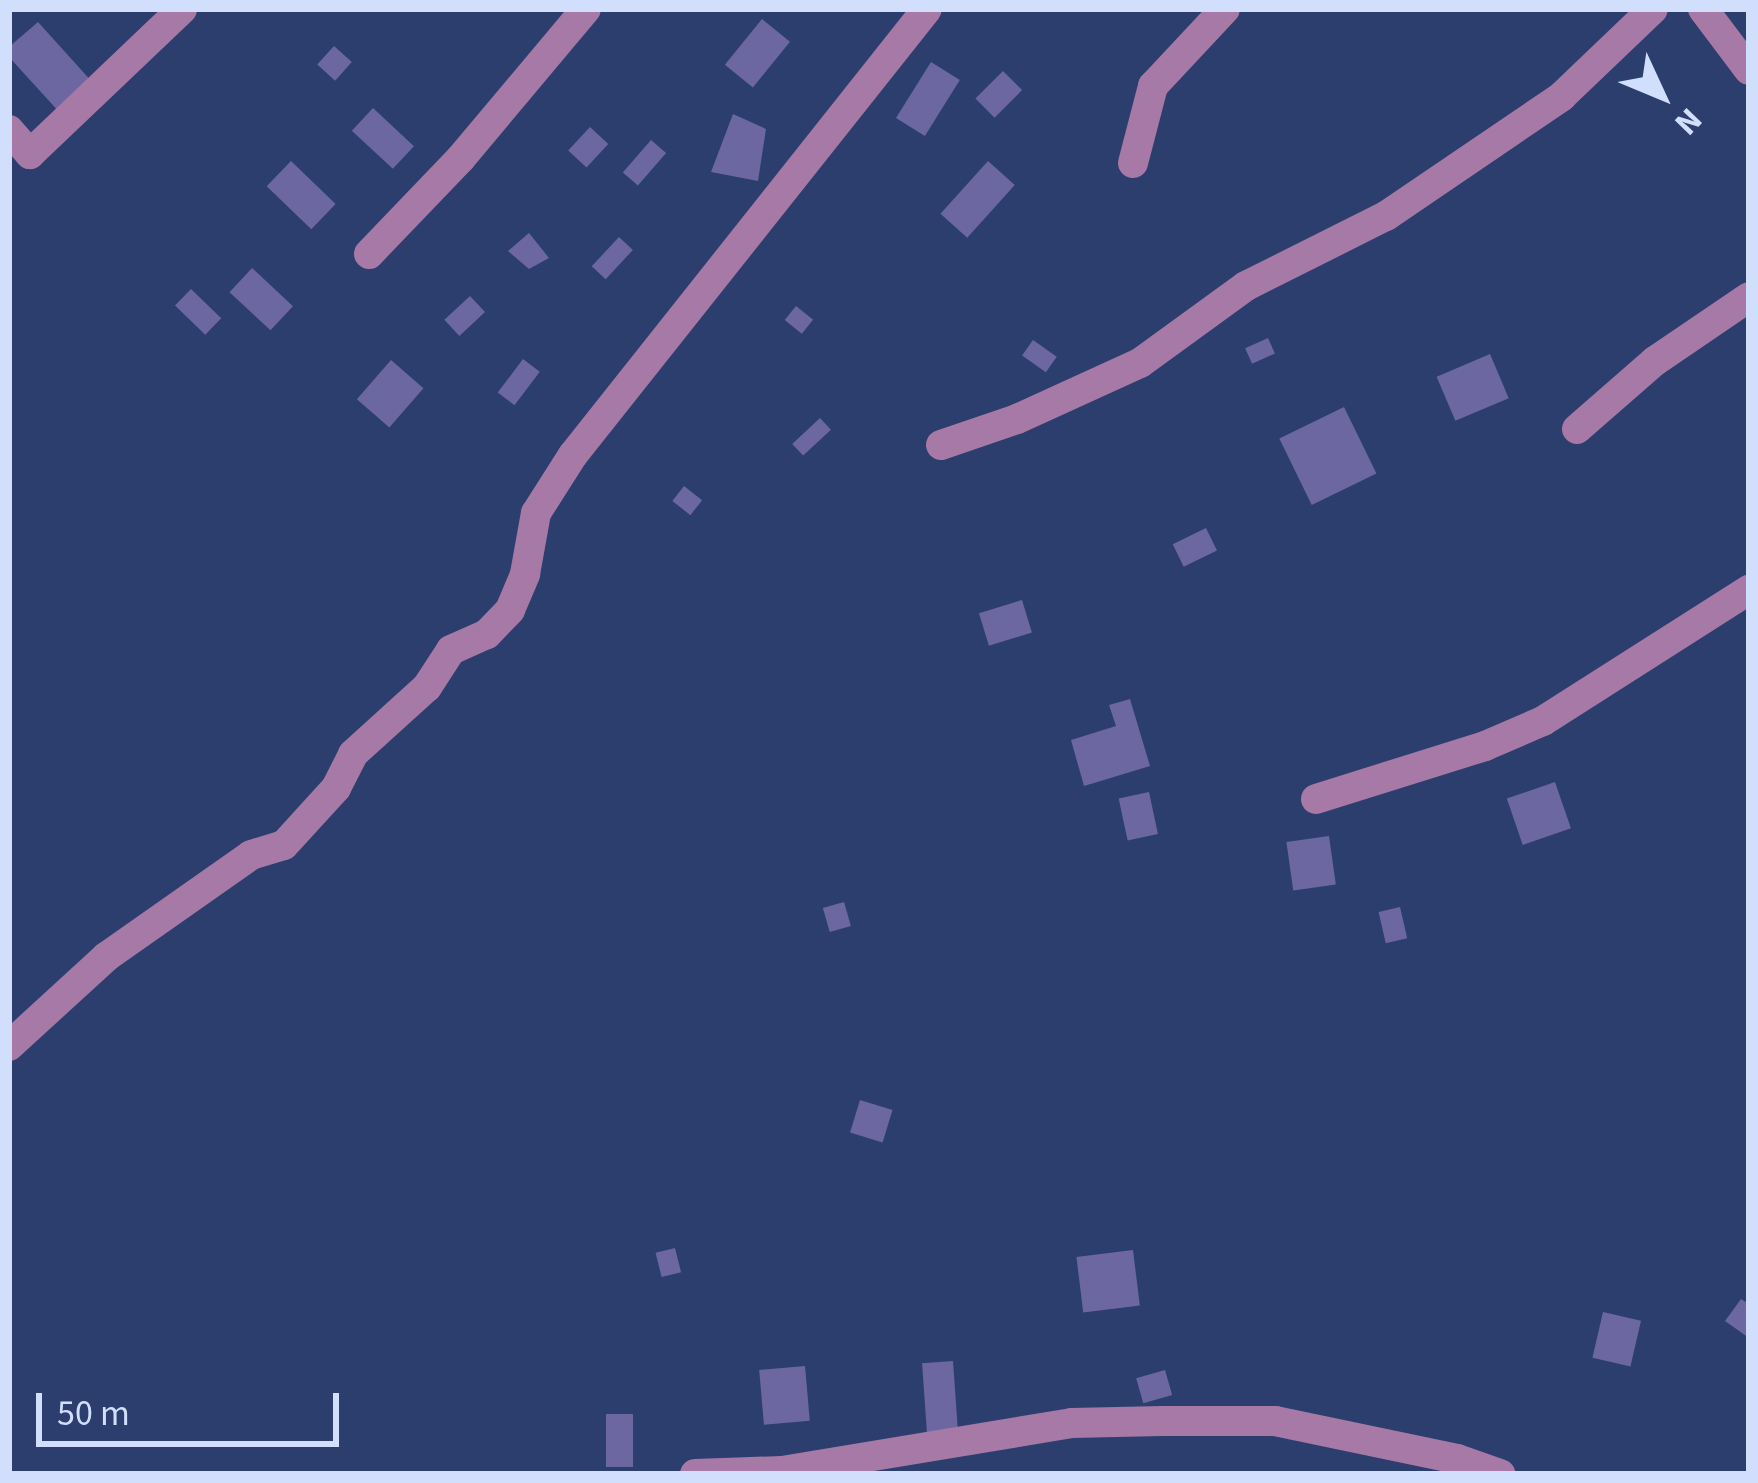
<!DOCTYPE html>
<style>
body{margin:0}
#map{position:relative;width:1758px;height:1483px;overflow:hidden;background:#2b3e6e;font-family:"Source Sans 3",sans-serif}
div>[style]{position:absolute}
[style*='--x']{left:calc(var(--x)*1px);top:calc(var(--y)*1px);width:calc(var(--w)*1px);rotate:calc(var(--a)*1deg)}
.building>*{inset:0;background:#6c67a0;transform-origin:0 0}
.minor>*{height:30px;margin:-15px;padding:0 15px;transform-origin:15px;border-radius:15px;background:#a679a6}
span{translate:-50% -50%;white-space:nowrap;text-align:center;line-height:1.15;-webkit-text-stroke:9px #2b3e6e;paint-order:stroke}
.frame{position:absolute;inset:0;border:12px solid #d1defc;pointer-events:none}
.north{position:absolute;left:1602px;top:36px;width:120px;height:120px;-webkit-text-stroke:9px #2b3e6e;paint-order:stroke;rotate:134deg;font-size:33px;font-weight:700;line-height:48px;text-align:center;color:#d1defc}
.north::after{content:'';display:block;margin:auto;width:42px;height:54px;background:#d1defc;clip-path:polygon(50% 0,100% 100%,50% 72%,0 100%)}
.scale{position:absolute;left:36px;top:1393px;width:303px;height:54px;box-sizing:border-box;border:6px solid #d1defc;border-top:0;padding-left:15px;font-size:36px;line-height:42px;white-space:nowrap;color:#d1defc;-webkit-text-stroke:9px #2b3e6e;paint-order:stroke}
</style>
<div id="map">
<div class="building">
<div style="left:762px;top:19px;width:36px;height:59px;rotate:39deg"></div>
<div style="clip-path:polygon(38px 22px,94px 84px,61px 114px,9px 57px,9px 47px)"></div>
<div style="left:334px;top:46px;width:24px;height:25px;rotate:42deg"></div>
<div style="left:931px;top:62px;width:34px;height:66px;rotate:32deg"></div>
<div style="left:1003px;top:71px;width:27px;height:39px;rotate:45deg"></div>
<div style="left:373px;top:108px;width:56px;height:31px;rotate:43deg"></div>
<div style="clip-path:polygon(733px 114px,766px 129px,758px 181px,711px 172px)"></div>
<div style="left:590px;top:127px;width:25px;height:32px;rotate:43deg"></div>
<div style="left:651px;top:140px;width:20px;height:43px;rotate:41deg"></div>
<div style="left:291px;top:161px;width:62px;height:35px;rotate:44deg"></div>
<div style="left:988px;top:161px;width:36px;height:71px;rotate:42deg"></div>
<div style="clip-path:polygon(529px 233px,549px 258px,529px 269px,508px 251px)"></div>
<div style="left:619px;top:237px;width:19px;height:40px;rotate:43deg"></div>
<div style="left:252px;top:268px;width:56px;height:33px;rotate:43deg"></div>
<div style="left:191px;top:289px;width:42px;height:23px;rotate:44deg"></div>
<div style="left:470px;top:296px;width:22px;height:35px;rotate:47deg"></div>
<div style="left:796px;top:306px;width:22px;height:18px;rotate:39deg"></div>
<div style="left:1268px;top:338px;width:17px;height:25px;rotate:66deg"></div>
<div style="left:1033px;top:340px;width:29px;height:19px;rotate:35deg"></div>
<div style="left:1490px;top:354px;width:48px;height:58px;rotate:67deg"></div>
<div style="left:523px;top:359px;width:21px;height:42px;rotate:37deg"></div>
<div style="left:391px;top:360px;width:43px;height:52px;rotate:41deg"></div>
<div style="left:1344px;top:407px;width:74px;height:72px;rotate:64deg"></div>
<div style="left:820px;top:418px;width:16px;height:38px;rotate:47deg"></div>
<div style="left:684px;top:486px;width:23px;height:19px;rotate:38deg"></div>
<div style="left:1206px;top:528px;width:25px;height:37px;rotate:64deg"></div>
<div style="left:1022px;top:600px;width:34px;height:45px;rotate:73deg"></div>
<div style="clip-path:polygon(1130px 699px,1150px 766px,1084px 786px,1071px 740px,1116px 726px,1109px 705px)"></div>
<div style="left:1555px;top:782px;width:49px;height:51px;rotate:71deg"></div>
<div style="left:1149px;top:792px;width:43px;height:31px;rotate:78deg"></div>
<div style="left:1329px;top:836px;width:49px;height:43px;rotate:82deg"></div>
<div style="left:844px;top:902px;width:25px;height:22px;rotate:74deg"></div>
<div style="left:1400px;top:907px;width:32px;height:22px;rotate:77deg"></div>
<div style="left:860px;top:1100px;width:34px;height:34px;rotate:17deg"></div>
<div style="left:675px;top:1248px;width:25px;height:20px;rotate:76deg"></div>
<div style="left:1133px;top:1250px;width:56px;height:57px;rotate:83deg"></div>
<div style="clip-path:polygon(1741px 1299px,1749px 1304px,1749px 1338px,1725px 1321px)"></div>
<div style="left:1603px;top:1312px;width:39px;height:47px;rotate:13deg"></div>
<div style="left:953px;top:1361px;width:74px;height:31px;rotate:86deg"></div>
<div style="left:805px;top:1366px;width:55px;height:46px;rotate:85deg"></div>
<div style="left:1165px;top:1370px;width:26px;height:30px;rotate:74deg"></div>
<div style="left:606px;top:1414px;width:27px;height:53px"></div>
</div>
<div class="minor">
<div style="--x:1703;--y:9;--w:76;--a:53"></div>
<div style="--x:9;--y:130;--w:32;--a:49"></div>
<div style="--x:30;--y:154;--w:210;--a:-43.6"></div>
<div style="--x:1133;--y:163;--w:80;--a:-75.4"></div>
<div style="--x:1153;--y:86;--w:105;--a:-46.9"></div>
<div style="--x:369;--y:254;--w:133;--a:-46.2"></div>
<div style="--x:461;--y:158;--w:194;--a:-50"></div>
<div style="--x:1577;--y:429;--w:103;--a:-41.1"></div>
<div style="--x:1655;--y:361;--w:114;--a:-34.2"></div>
<div style="--x:941;--y:445;--w:80;--a:-18.9"></div>
<div style="--x:1017;--y:419;--w:135;--a:-24.5"></div>
<div style="--x:1140;--y:363;--w:131;--a:-36"></div>
<div style="--x:1246;--y:286;--w:157;--a:-26.6"></div>
<div style="--x:1386;--y:216;--w:212;--a:-34.2"></div>
<div style="--x:1561;--y:97;--w:127;--a:-43.7"></div>
<div style="--x:1316;--y:799;--w:177;--a:-17.4"></div>
<div style="--x:1485;--y:746;--w:63;--a:-23.3"></div>
<div style="--x:1543;--y:721;--w:244;--a:-32.5"></div>
<div style="--x:9;--y:1046;--w:132;--a:-42.5"></div>
<div style="--x:106;--y:957;--w:177;--a:-35.1"></div>
<div style="--x:251;--y:855;--w:34;--a:-17"></div>
<div style="--x:284;--y:845;--w:77;--a:-47.6"></div>
<div style="--x:336;--y:788;--w:38;--a:-63"></div>
<div style="--x:353;--y:754;--w:100;--a:-42.2"></div>
<div style="--x:427;--y:687;--w:44;--a:-57"></div>
<div style="--x:451;--y:650;--w:39;--a:-24"></div>
<div style="--x:487;--y:634;--w:33;--a:-46"></div>
<div style="--x:510;--y:610;--w:39;--a:-67"></div>
<div style="--x:525;--y:574;--w:62;--a:-79.8"></div>
<div style="--x:536;--y:513;--w:69;--a:-57.5"></div>
<div style="--x:573;--y:455;--w:569;--a:-51.56"></div>
<div style="--x:695;--y:1474;--w:87;--a:-2"></div>
<div style="--x:782;--y:1471;--w:294;--a:-9.4"></div>
<div style="--x:1072;--y:1423;--w:90;--a:-1.3"></div>
<div style="--x:1162;--y:1421;--w:113;--a:0"></div>
<div style="--x:1275;--y:1421;--w:186;--a:11.8"></div>
<div style="--x:1457;--y:1459;--w:46;--a:19.2"></div>
</div>
<div class="frame"></div>
<div class="north">N</div>
<div class="scale">50 m</div>
</div>
